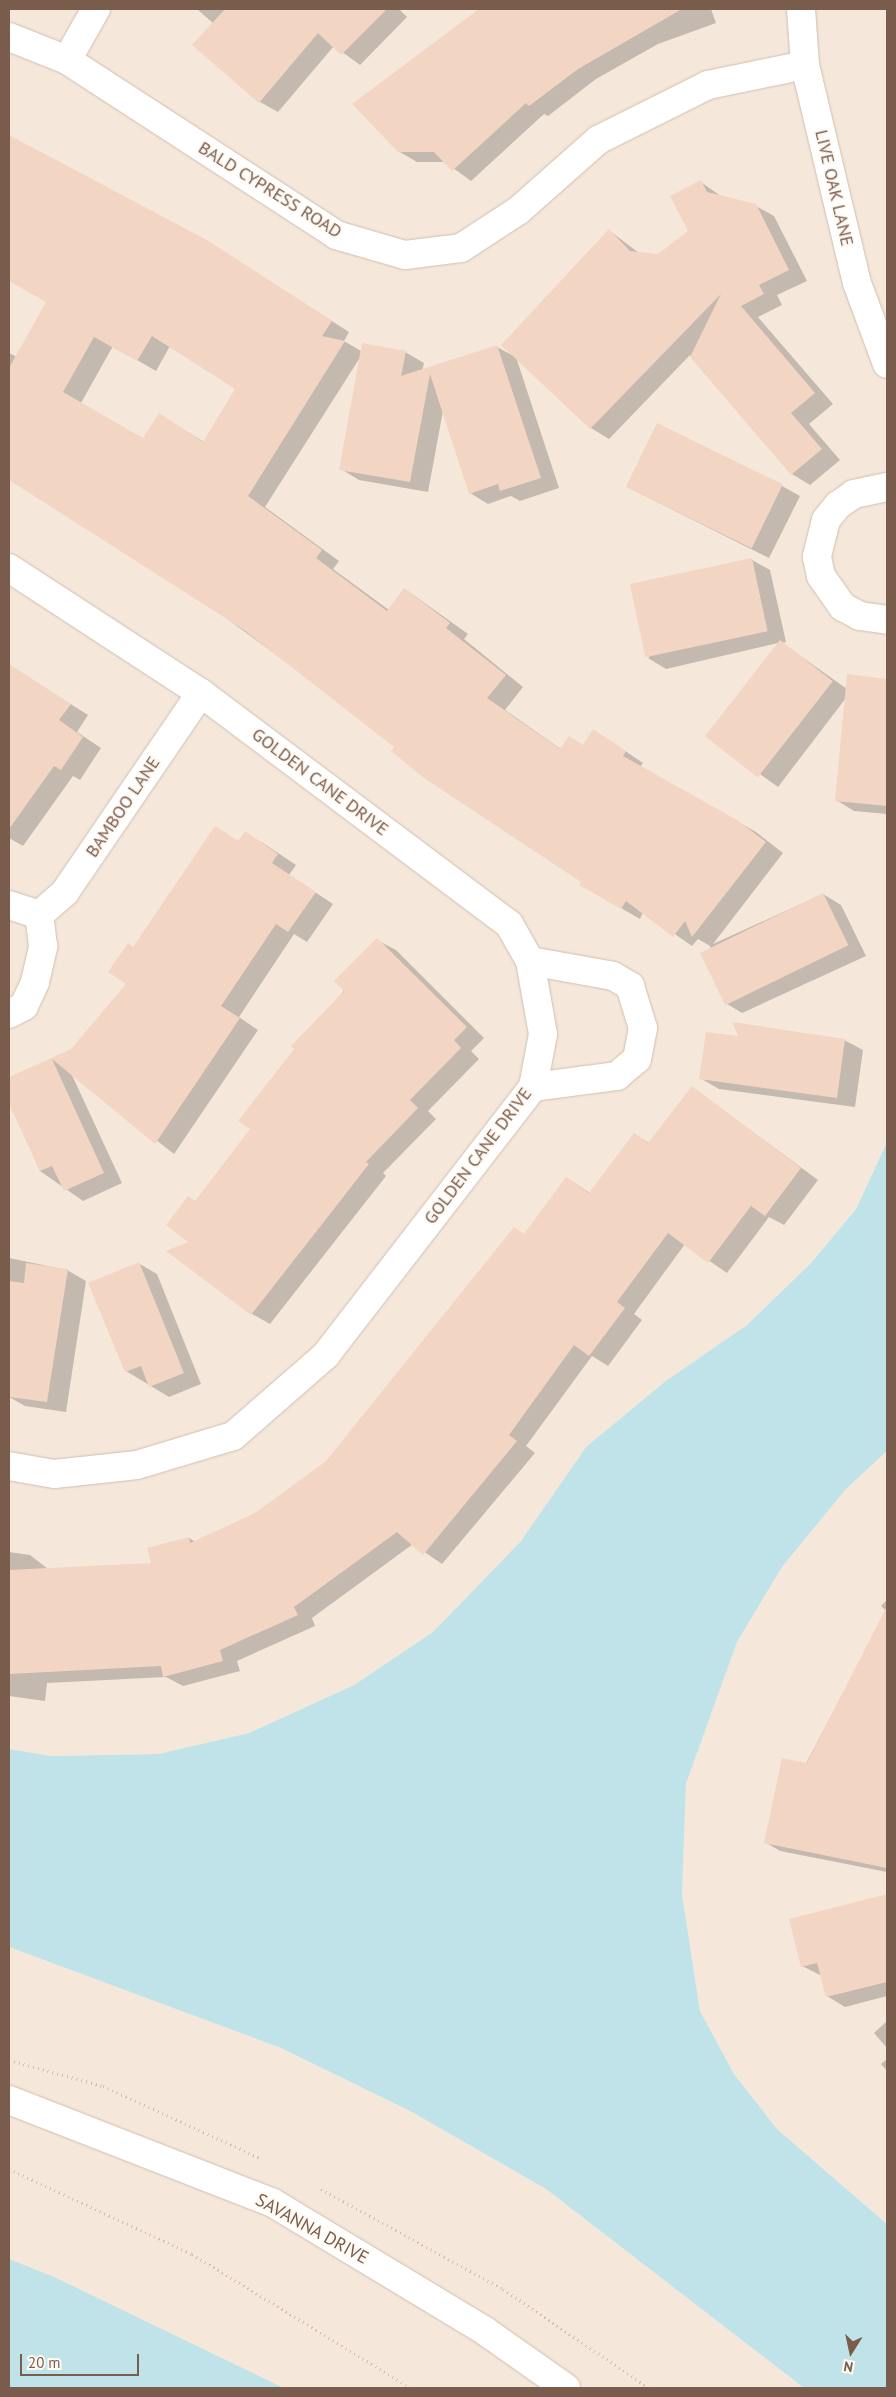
<!DOCTYPE html>
<style>
body{margin:0}
#map{position:relative;width:896px;height:2397px;overflow:hidden;background:#fdf6ec;font-family:"PT Sans",sans-serif}
div>[style]{position:absolute}
[style*='--x']{left:calc(var(--x)*1px);top:calc(var(--y)*1px);width:calc(var(--w)*1px);rotate:calc(var(--a)*1deg)}
.residential>*{inset:0;background:#f5e8da}
.water>*{inset:0;background:#bfe3e8}
.shadow>*{inset:0;background:#0003}
.building>*{inset:0;background:#f3d5c3;transform-origin:0 0}
.path>*{height:3px;margin-top:-1.5px;transform-origin:0;background:repeating-linear-gradient(90deg,#d9b8a5 0 1px,transparent 0 5px)}
.roads{filter:drop-shadow(0 0 1px #d1beb0) drop-shadow(0 0 1px #d1beb0)}
.minor>*{height:28px;margin:-14px;padding:0 14px;transform-origin:14px;border-radius:14px;background:#fff}
span{translate:-50% -50%;white-space:nowrap;text-align:center;line-height:1.15;-webkit-text-stroke:4px #fffaf3;paint-order:stroke}
.street-label{font-size:18px;color:#7a5c4d}
.frame{position:absolute;inset:0;border:10px solid #7a5c4d;pointer-events:none}
.north{position:absolute;left:826px;top:2327px;width:50px;height:50px;-webkit-text-stroke:4px #fffaf3;paint-order:stroke;rotate:190deg;font-size:14px;font-weight:700;line-height:20px;text-align:center;color:#7a5c4d}
.north::after{content:'';display:block;margin:auto;width:18px;height:22px;background:#7a5c4d;clip-path:polygon(50% 0,100% 100%,50% 72%,0 100%)}
.scale{position:absolute;left:20px;top:2354px;width:119px;height:22px;box-sizing:border-box;border:2px solid #7a5c4d;border-top:0;padding-left:6px;font-size:15px;line-height:18px;white-space:nowrap;color:#7a5c4d;-webkit-text-stroke:4px #fffaf3;paint-order:stroke}
</style>
<div id="map">
<div class="residential">
<div style="clip-path:polygon(9px 9px,887px 9px,887px 1142px,856px 1209px,811px 1263px,747px 1325px,667px 1380px,586px 1447px,521px 1541px,433px 1632px,354px 1685px,249px 1733px,158px 1754px,51px 1756px,9px 1749px)"></div>
<div style="clip-path:polygon(887px 1451px,887px 2224px,777px 2129px,734px 2074px,700px 2011px,682px 1894px,686px 1784px,737px 1642px,782px 1567px,846px 1489px)"></div>
<div style="clip-path:polygon(9px 1947px,281px 2048px,410px 2111px,546px 2189px,804px 2388px,284px 2388px,9px 2259px)"></div>
</div>
<div class="water">
<div style="clip-path:polygon(887px 1142px,887px 1451px,846px 1489px,782px 1567px,737px 1642px,686px 1784px,682px 1894px,700px 2011px,734px 2074px,777px 2129px,887px 2224px,887px 2388px,804px 2388px,546px 2189px,410px 2111px,281px 2048px,9px 1947px,9px 1749px,51px 1756px,158px 1754px,249px 1733px,354px 1685px,433px 1632px,521px 1541px,586px 1447px,667px 1380px,747px 1325px,811px 1263px,856px 1209px)"></div>
<div style="clip-path:polygon(9px 2259px,54px 2277px,284px 2388px,9px 2388px)"></div>
</div>
<div class="shadow">
<div style="clip-path:polygon(399px 9px,407px 17px,360px 65px,334px 46px,278px 112px,260px 102px,213px 23px,198px 10px)"></div>
<div style="clip-path:polygon(481px 9px,711px 9px,716px 23px,658px 44px,596px 79px,548px 116px,544px 114px,471px 181px,445px 162px,417px 162px,398px 151px,354px 104px)"></div>
<div style="clip-path:polygon(evenodd,9px 137px,226px 253px,349px 332px,344px 341px,361px 351px,405px 352px,424px 363px,422px 371px,497px 347px,512px 355px,610px 231px,639px 253px,659px 256px,689px 231px,701px 182px,722px 197px,756px 206px,774px 216px,807px 281px,777px 295px,782px 305px,758px 317px,833px 404px,809px 424px,840px 460px,810px 485px,792px 474px,690px 355px,609px 439px,591px 428px,516px 357px,559px 488px,520px 501px,511px 496px,488px 504px,470px 493px,443px 411px,428px 492px,359px 480px,341px 469px,361px 356px,265px 507px,339px 561px,333px 569px,389px 610px,405px 589px,468px 634px,464px 639px,523px 687px,505px 710px,562px 750px,612px 742px,643px 763px,640px 767px,756px 832px,783px 853px,713px 944px,823px 894px,841px 905px,866px 956px,742px 1013px,724px 1002px,710px 946px,698px 939px,692px 946px,643px 912px,640px 919px,581px 885px,583px 881px,184px 587px,9px 478px,9px 353px,17px 357px,47px 302px,9px 280px,9px 137px,113px 346px,156px 371px,170px 346px,237px 389px,204px 442px,160px 415px,143px 440px,81px 403px,113px 346px)"></div>
<div style="clip-path:polygon(782px 486px,800px 496px,769px 558px,627px 487px)"></div>
<div style="clip-path:polygon(752px 560px,770px 570px,786px 642px,782px 643px,847px 689px,848px 676px,887px 680px,887px 814px,854px 811px,836px 800px,846px 698px,778px 787px,707px 736px,778px 643px,666px 669px,648px 658px)"></div>
<div style="clip-path:polygon(13px 668px,88px 715px,77px 732px,101px 748px,80px 780px,73px 776px,23px 846px,9px 838px,9px 674px)"></div>
<div style="clip-path:polygon(216px 827px,239px 842px,245px 833px,263px 843px,296px 865px,289px 875px,333px 904px,307px 942px,294px 934px,239px 1017px,258px 1030px,174px 1154px,71px 1073px,122px 1183px,83px 1201px,40px 1171px,9px 1100px,9px 1078px,72px 1050px,127px 984px,134px 948px)"></div>
<div style="clip-path:polygon(377px 940px,396px 950px,484px 1038px,471px 1051px,479px 1059px,428px 1111px,436px 1119px,383px 1173px,386px 1176px,270px 1324px,252px 1314px,191px 1242px,189px 1197px,196px 1202px,252px 1129px)"></div>
<div style="clip-path:polygon(740px 1037px,844px 1040px,863px 1050px,855px 1107px,719px 1089px,700px 1078px)"></div>
<div style="clip-path:polygon(692px 1087px,818px 1180px,784px 1225px,769px 1217px,727px 1273px,685px 1244px,634px 1314px,642px 1320px,608px 1366px,592px 1356px,526px 1446px,535px 1453px,442px 1564px,413px 1544px,312px 1618px,315px 1626px,237px 1661px,240px 1671px,183px 1686px,166px 1677px,47px 1683px,45px 1701px,9px 1696px,9px 1552px,30px 1555px,48px 1569px,153px 1564px,189px 1538px,196px 1542px,256px 1515px,327px 1462px,525px 1235px,567px 1178px,590px 1193px,634px 1134px,649px 1143px)"></div>
<div style="clip-path:polygon(9px 1258px,67px 1270px,86px 1281px,66px 1412px,25px 1406px,9px 1397px)"></div>
<div style="clip-path:polygon(138px 1263px,157px 1274px,201px 1384px,169px 1397px,126px 1371px)"></div>
<div style="clip-path:polygon(887px 1600px,887px 1872px,780px 1851px,765px 1842px,886px 1611px,881px 1606px)"></div>
<div style="clip-path:polygon(887px 1896px,887px 1996px,845px 2007px,827px 1996px,822px 1976px,802px 1966px,791px 1920px)"></div>
<div style="clip-path:polygon(887px 2021px,887px 2048px,874px 2033px)"></div>
<div style="clip-path:polygon(887px 2059px,887px 2071px,881px 2064px)"></div>
</div>
<div class="building">
<div style="clip-path:polygon(225px 9px,387px 9px,341px 55px,318px 33px,259px 103px,192px 45px)"></div>
<div style="clip-path:polygon(479px 9px,682px 9px,578px 69px,529px 106px,526px 103px,452px 171px,434px 152px,398px 152px,352px 104px)"></div>
<div style="clip-path:polygon(evenodd,9px 135px,207px 240px,332px 321px,322px 336px,345px 341px,248px 496px,322px 550px,316px 558px,387px 611px,404px 588px,450px 623px,446px 628px,506px 675px,487px 698px,560px 749px,569px 736px,583px 745px,593px 729px,626px 751px,623px 756px,737px 820px,766px 842px,692px 937px,685px 921px,673px 937px,626px 901px,621px 909px,579px 885px,581px 882px,424px 778px,391px 751px,394px 747px,244px 630px,9px 480px,9px 368px,46px 302px,9px 281px,9px 135px,152px 336px,235px 389px,203px 442px,159px 413px,143px 438px,63px 392px,94px 337px,137px 361px,152px 336px)"></div>
<div style="clip-path:polygon(701px 180px,707px 192px,756px 204px,789px 270px,759px 285px,764px 294px,741px 306px,815px 393px,791px 413px,822px 449px,791px 475px,690px 357px,721px 294px,590px 429px,501px 345px,609px 229px,630px 251px,658px 254px,688px 231px,670px 196px)"></div>
<div style="clip-path:polygon(362px 343px,406px 351px,401px 376px,497px 345px,541px 478px,500px 491px,498px 484px,469px 494px,430px 374px,410px 482px,339px 470px)"></div>
<div style="left:657px;top:423px;width:140px;height:71px;rotate:26deg"></div>
<div style="left:752px;top:558px;width:75px;height:125px;rotate:78deg"></div>
<div style="left:780px;top:640px;width:67px;height:122px;rotate:38deg"></div>
<div style="clip-path:polygon(9px 664px,71px 704px,59px 720px,83px 737px,61px 770px,54px 766px,9px 829px)"></div>
<div style="clip-path:polygon(847px 674px,887px 679px,887px 806px,835px 801px)"></div>
<div style="clip-path:polygon(215px 826px,238px 841px,245px 831px,278px 854px,272px 863px,316px 892px,288px 932px,276px 924px,221px 1006px,240px 1018px,155px 1144px,52px 1059px,104px 1173px,64px 1191px,52px 1166px,40px 1171px,9px 1104px,9px 1077px,71px 1049px,126px 984px,108px 972px,128px 943px,133px 947px)"></div>
<div style="left:823px;top:893px;width:58px;height:137px;rotate:64deg"></div>
<div style="clip-path:polygon(377px 938px,467px 1027px,454px 1040px,461px 1048px,410px 1100px,418px 1108px,366px 1162px,369px 1164px,251px 1315px,166px 1251px,188px 1242px,166px 1225px,188px 1196px,195px 1201px,250px 1129px,238px 1121px,294px 1049px,291px 1046px,344px 991px,334px 981px)"></div>
<div style="clip-path:polygon(732px 1022px,845px 1039px,837px 1098px,699px 1079px,706px 1032px,738px 1036px)"></div>
<div style="clip-path:polygon(692px 1086px,801px 1168px,765px 1216px,751px 1206px,708px 1263px,668px 1233px,617px 1302px,625px 1308px,589px 1356px,574px 1345px,509px 1435px,517px 1441px,423px 1555px,397px 1532px,294px 1607px,298px 1615px,220px 1650px,223px 1661px,163px 1677px,161px 1666px,9px 1674px,9px 1570px,151px 1563px,147px 1548px,189px 1537px,190px 1543px,255px 1513px,326px 1461px,514px 1227px,524px 1234px,566px 1177px,589px 1193px,634px 1133px,648px 1143px)"></div>
<div style="clip-path:polygon(139px 1262px,184px 1373px,149px 1387px,141px 1366px,125px 1372px,88px 1283px)"></div>
<div style="clip-path:polygon(26px 1263px,68px 1269px,47px 1402px,9px 1397px,9px 1281px,24px 1283px)"></div>
<div style="clip-path:polygon(887px 1606px,887px 1868px,764px 1843px,782px 1758px,807px 1763px)"></div>
<div style="clip-path:polygon(887px 1894px,887px 1982px,826px 1997px,817px 1963px,801px 1967px,789px 1919px)"></div>
</div>
<div class="path">
<div style="--x:9;--y:2060;--w:98;--a:15.5"></div>
<div style="--x:103;--y:2086;--w:173;--a:24.6"></div>
<div style="--x:9;--y:2169;--w:202;--a:24.9"></div>
<div style="--x:192;--y:2254;--w:257;--a:31.5"></div>
<div style="--x:321;--y:2189;--w:208;--a:28.8"></div>
<div style="--x:503;--y:2289;--w:176;--a:34.1"></div>
</div>
<div class="roads">
<div class="minor">
<div style="--x:801;--y:9;--w:56;--a:85.9"></div>
<div style="--x:805;--y:65;--w:224;--a:76.6"></div>
<div style="--x:857;--y:283;--w:86;--a:69.7"></div>
<div style="--x:9;--y:37;--w:62;--a:21.6"></div>
<div style="--x:67;--y:60;--w:321;--a:33"></div>
<div style="--x:336;--y:235;--w:72;--a:16.2"></div>
<div style="--x:405;--y:255;--w:56;--a:-7.1"></div>
<div style="--x:461;--y:248;--w:69;--a:-33.2"></div>
<div style="--x:519;--y:210;--w:106;--a:-41.5"></div>
<div style="--x:598;--y:140;--w:123;--a:-26.6"></div>
<div style="--x:708;--y:85;--w:99;--a:-11.7"></div>
<div style="--x:67;--y:60;--w:59;--a:-60.4"></div>
<div style="--x:887;--y:487;--w:34;--a:168"></div>
<div style="--x:854;--y:494;--w:19;--a:145"></div>
<div style="--x:838;--y:505;--w:19;--a:129"></div>
<div style="--x:826;--y:520;--w:38;--a:104"></div>
<div style="--x:817;--y:557;--w:19;--a:78"></div>
<div style="--x:821;--y:576;--w:38;--a:55"></div>
<div style="--x:843;--y:607;--w:19;--a:28"></div>
<div style="--x:860;--y:616;--w:27;--a:8"></div>
<div style="--x:9;--y:568;--w:229;--a:33.1"></div>
<div style="--x:201;--y:693;--w:385;--a:36.9"></div>
<div style="--x:509;--y:924;--w:43;--a:60.4"></div>
<div style="--x:530;--y:961;--w:74;--a:79.9"></div>
<div style="--x:543;--y:1034;--w:54;--a:100.7"></div>
<div style="--x:533;--y:1087;--w:339;--a:127.7"></div>
<div style="--x:326;--y:1355;--w:123;--a:138.9"></div>
<div style="--x:233;--y:1436;--w:100;--a:163.2"></div>
<div style="--x:137;--y:1465;--w:83;--a:173.8"></div>
<div style="--x:54;--y:1474;--w:46;--a:-169.9"></div>
<div style="--x:9;--y:905;--w:32;--a:18"></div>
<div style="--x:39;--y:915;--w:35;--a:-41"></div>
<div style="--x:65;--y:892;--w:241;--a:-55.7"></div>
<div style="--x:530;--y:961;--w:84;--a:10.2"></div>
<div style="--x:613;--y:976;--w:20;--a:30"></div>
<div style="--x:630;--y:986;--w:44;--a:72.8"></div>
<div style="--x:643;--y:1028;--w:32;--a:101"></div>
<div style="--x:637;--y:1059;--w:26;--a:140"></div>
<div style="--x:617;--y:1076;--w:85;--a:172.5"></div>
<div style="--x:9;--y:1014;--w:17;--a:-28"></div>
<div style="--x:24;--y:1006;--w:26;--a:-65"></div>
<div style="--x:35;--y:982;--w:37;--a:-77"></div>
<div style="--x:43;--y:946;--w:31;--a:-97"></div>
<div style="--x:9;--y:2100;--w:283;--a:21.3"></div>
<div style="--x:273;--y:2203;--w:248;--a:31.1"></div>
<div style="--x:485;--y:2331;--w:99;--a:35.1"></div>
</div>
</div>
<div class="street-label">
<span style="left:834px;top:188px;rotate:77deg">LIVE OAK LANE</span>
<span style="left:270px;top:190px;rotate:32deg">BALD CYPRESS ROAD</span>
<span style="left:320px;top:782px;rotate:37deg">GOLDEN CANE DRIVE</span>
<span style="left:123px;top:807px;rotate:-56deg">BAMBOO LANE</span>
<span style="left:478px;top:1156px;rotate:-53deg">GOLDEN CANE DRIVE</span>
<span style="left:312px;top:2229px;rotate:29deg">SAVANNA DRIVE</span>
</div>
<div class="frame"></div>
<div class="north">N</div>
<div class="scale">20 m</div>
</div>
